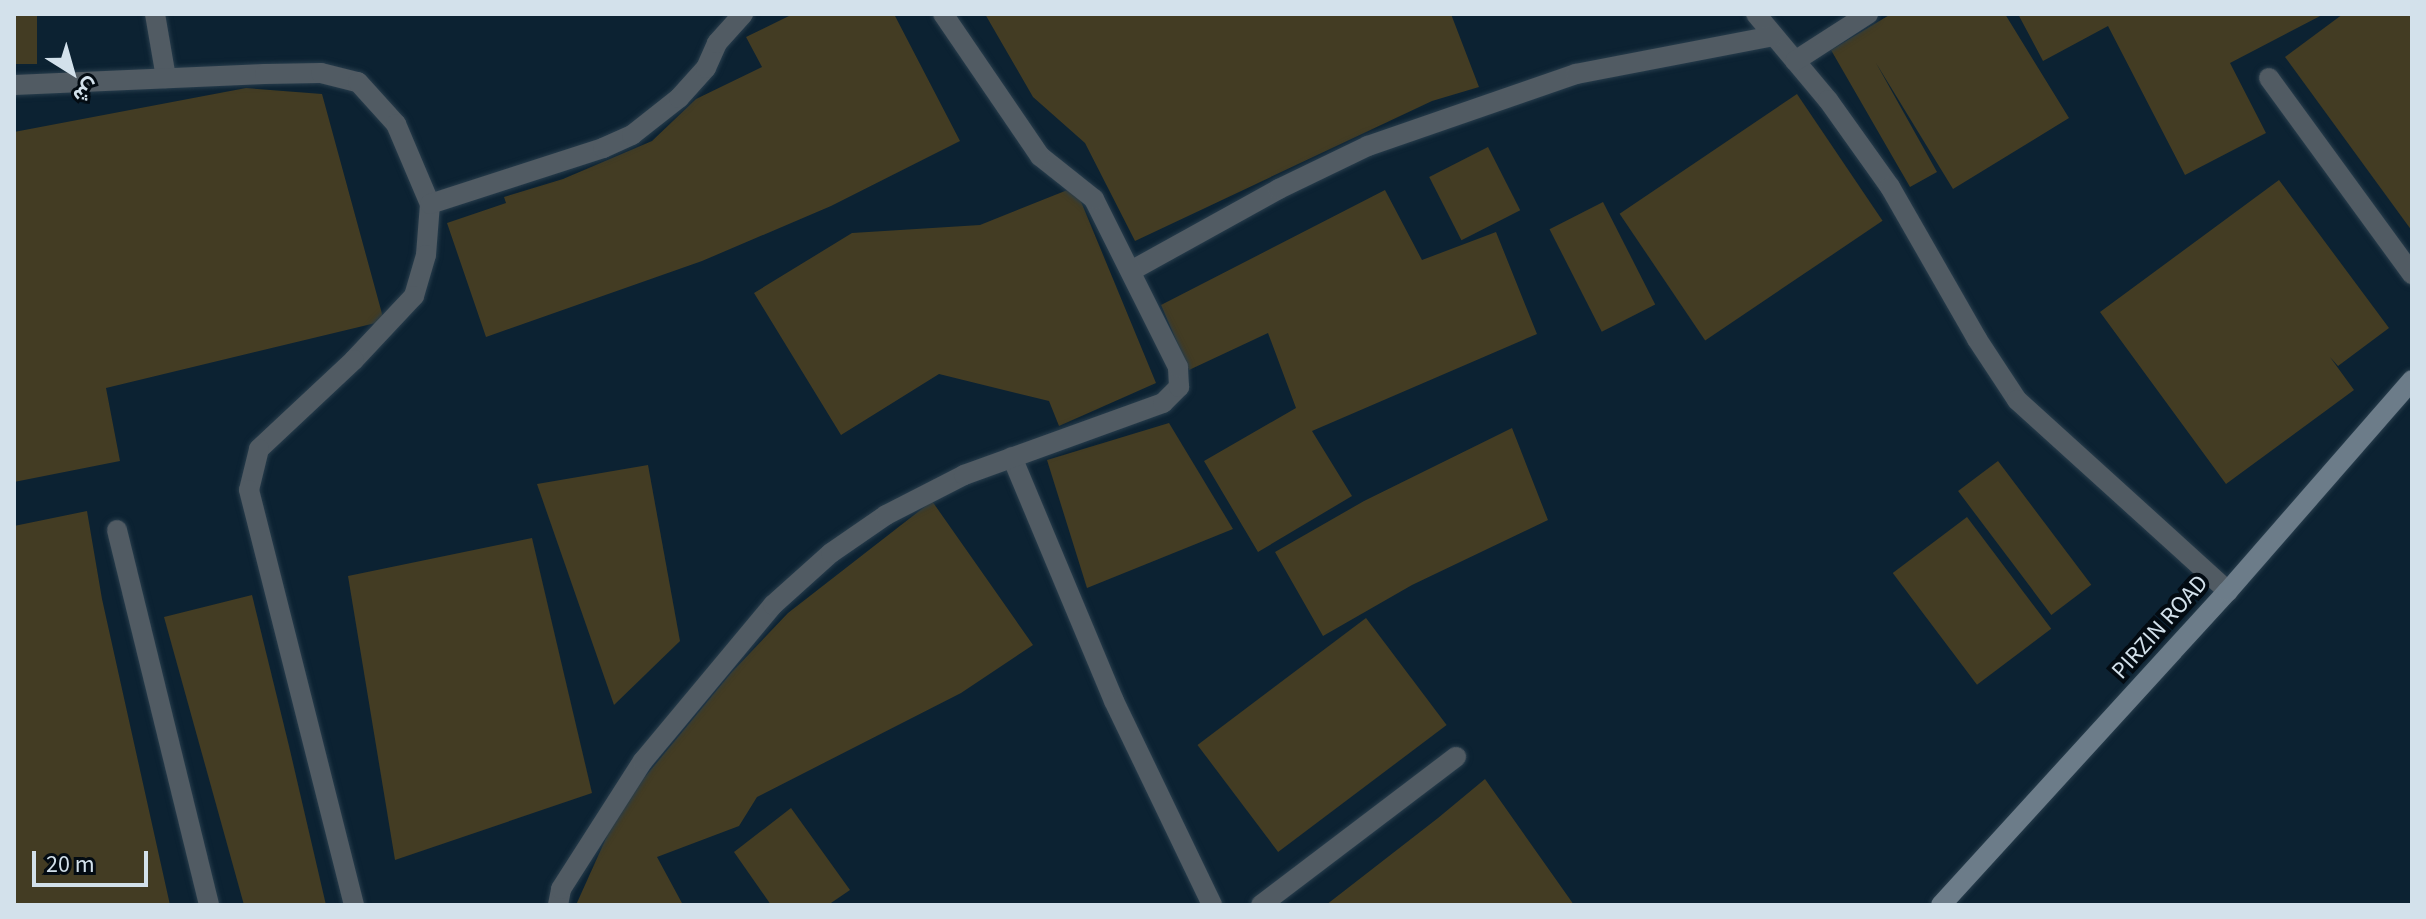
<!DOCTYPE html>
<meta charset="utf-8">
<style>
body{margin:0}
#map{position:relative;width:2426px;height:919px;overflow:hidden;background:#0c2232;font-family:"Source Sans 3",Vazirmatn,sans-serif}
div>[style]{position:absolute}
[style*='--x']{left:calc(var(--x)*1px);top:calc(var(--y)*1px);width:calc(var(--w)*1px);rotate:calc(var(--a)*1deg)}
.building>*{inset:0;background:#433c23;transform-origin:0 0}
.roads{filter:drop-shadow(0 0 2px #283d4c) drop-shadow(0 0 2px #283d4c)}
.street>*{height:20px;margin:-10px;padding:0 10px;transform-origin:10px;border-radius:10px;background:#515b63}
.secondary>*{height:20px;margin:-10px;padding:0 10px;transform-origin:10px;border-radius:10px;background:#6c7c89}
span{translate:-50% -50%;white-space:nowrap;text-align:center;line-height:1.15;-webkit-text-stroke:8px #030b12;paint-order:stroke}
.street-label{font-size:24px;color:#d3e1eb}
.frame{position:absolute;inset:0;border:16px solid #d3e1eb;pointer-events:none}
.north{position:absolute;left:32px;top:32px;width:80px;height:80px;-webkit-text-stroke:6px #030b12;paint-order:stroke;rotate:143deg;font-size:22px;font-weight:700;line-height:32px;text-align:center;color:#d3e1eb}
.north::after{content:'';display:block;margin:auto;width:28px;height:36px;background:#d3e1eb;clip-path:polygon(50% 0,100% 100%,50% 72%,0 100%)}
.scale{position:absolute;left:32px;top:851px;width:116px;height:36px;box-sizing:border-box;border:4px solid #d3e1eb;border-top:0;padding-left:10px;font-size:24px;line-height:28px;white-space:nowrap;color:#d3e1eb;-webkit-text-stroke:6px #030b12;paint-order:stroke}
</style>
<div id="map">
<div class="building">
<div style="left:14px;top:14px;width:23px;height:50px"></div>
<div style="clip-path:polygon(793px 14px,894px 14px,960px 141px,831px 206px,702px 261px,486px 337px,447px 223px,506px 203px,504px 197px,563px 179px,652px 141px,696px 99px,762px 67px,746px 37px)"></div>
<div style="clip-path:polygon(985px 14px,1451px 14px,1479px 87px,1432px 101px,1135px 241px,1085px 143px,1033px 97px)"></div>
<div style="clip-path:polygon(1891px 14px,2005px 14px,2069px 118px,1953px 189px,1876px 63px,1937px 172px,1910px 187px,1831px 50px)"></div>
<div style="clip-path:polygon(2018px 14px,2324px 14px,2230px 63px,2266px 133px,2185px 175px,2108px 26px,2043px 61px)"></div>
<div style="clip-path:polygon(2343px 14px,2412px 14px,2412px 231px,2285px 57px)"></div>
<div style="clip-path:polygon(246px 88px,322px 94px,384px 321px,106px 388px,120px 461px,14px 482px,14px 132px)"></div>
<div style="left:1797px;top:94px;width:153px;height:214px;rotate:56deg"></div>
<div style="left:1488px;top:147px;width:71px;height:66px;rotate:63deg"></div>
<div style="clip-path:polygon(2279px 180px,2389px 328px,2338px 366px,2330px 357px,2354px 390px,2226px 484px,2100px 312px)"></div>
<div style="clip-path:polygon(1075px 187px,1156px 383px,1059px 426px,1049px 401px,939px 374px,841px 435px,754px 293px,852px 233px,980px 225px)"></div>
<div style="clip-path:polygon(1385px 190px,1422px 260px,1496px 232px,1537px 334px,1312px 431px,1352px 496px,1258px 552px,1204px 461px,1296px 408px,1268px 333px,1189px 370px,1161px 305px)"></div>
<div style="left:1603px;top:202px;width:115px;height:60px;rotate:63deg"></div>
<div style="clip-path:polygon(1169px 423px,1233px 529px,1087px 588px,1047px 460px)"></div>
<div style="clip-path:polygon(1512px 428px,1548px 520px,1412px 585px,1323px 636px,1275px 552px,1364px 501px)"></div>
<div style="left:1998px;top:461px;width:155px;height:50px;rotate:53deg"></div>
<div style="clip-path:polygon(648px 465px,680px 641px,614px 705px,537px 484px)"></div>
<div style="clip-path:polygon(932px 501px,1033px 645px,961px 693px,757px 797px,739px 826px,657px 857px,683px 905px,576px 905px,620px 807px,731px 673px,788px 613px)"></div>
<div style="clip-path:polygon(87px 511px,102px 599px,170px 905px,14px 905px,14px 526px)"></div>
<div style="left:1967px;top:517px;width:140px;height:93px;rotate:53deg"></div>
<div style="clip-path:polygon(532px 538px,592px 793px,395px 860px,348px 576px)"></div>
<div style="clip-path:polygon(252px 595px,289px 746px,326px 905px,244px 905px,164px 617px)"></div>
<div style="left:1366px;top:618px;width:134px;height:211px;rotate:53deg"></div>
<div style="clip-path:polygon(1485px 779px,1574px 905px,1326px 905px,1438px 818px)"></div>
<div style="clip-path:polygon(791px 808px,850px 890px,828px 905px,771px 905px,734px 852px)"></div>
</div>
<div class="roads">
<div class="street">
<div style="--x:155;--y:14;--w:65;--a:80.2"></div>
<div style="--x:1756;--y:14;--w:112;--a:50.1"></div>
<div style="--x:1828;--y:100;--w:107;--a:54.5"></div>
<div style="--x:1890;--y:187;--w:175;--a:60.2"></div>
<div style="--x:1977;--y:339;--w:73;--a:56.7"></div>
<div style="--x:2017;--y:400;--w:285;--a:42.2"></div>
<div style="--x:1795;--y:61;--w:87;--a:-32.8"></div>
<div style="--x:2269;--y:78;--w:243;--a:53.9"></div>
<div style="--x:14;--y:85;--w:251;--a:-2.5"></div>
<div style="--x:265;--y:74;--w:56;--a:-1"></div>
<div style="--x:321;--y:73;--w:38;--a:14"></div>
<div style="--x:358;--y:82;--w:57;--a:47.9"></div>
<div style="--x:396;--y:124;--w:87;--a:67"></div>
<div style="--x:430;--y:204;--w:51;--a:94.5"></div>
<div style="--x:426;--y:255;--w:43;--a:106.3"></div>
<div style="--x:414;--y:296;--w:88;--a:133.2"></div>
<div style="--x:354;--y:360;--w:130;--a:136.9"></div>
<div style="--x:259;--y:449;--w:42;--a:103.7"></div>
<div style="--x:249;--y:490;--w:428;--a:75.8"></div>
<div style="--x:430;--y:204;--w:182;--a:-17.9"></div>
<div style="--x:603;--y:148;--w:32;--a:-24"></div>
<div style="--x:632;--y:135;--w:60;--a:-38.2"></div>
<div style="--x:679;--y:98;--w:40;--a:-48"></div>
<div style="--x:706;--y:68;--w:27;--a:-66"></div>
<div style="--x:717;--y:43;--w:39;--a:-48"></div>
<div style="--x:1131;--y:271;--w:169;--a:-29"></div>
<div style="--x:1279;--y:189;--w:99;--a:-25.8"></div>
<div style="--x:1368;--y:146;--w:220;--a:-19.1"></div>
<div style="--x:1576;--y:74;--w:201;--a:-10.9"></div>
<div style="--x:1012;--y:457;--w:264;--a:67.3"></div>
<div style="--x:1114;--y:701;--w:226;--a:64.3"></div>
<div style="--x:117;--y:530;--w:386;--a:76.2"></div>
<div style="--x:558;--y:905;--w:16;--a:-79"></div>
<div style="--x:561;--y:889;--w:152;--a:-57.4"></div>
<div style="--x:643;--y:761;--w:203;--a:-50.2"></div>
<div style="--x:773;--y:605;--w:78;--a:-41.9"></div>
<div style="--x:831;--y:553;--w:67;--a:-34.6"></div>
<div style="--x:886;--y:515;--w:88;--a:-27.1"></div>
<div style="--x:964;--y:475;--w:212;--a:-19.9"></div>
<div style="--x:1163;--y:403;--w:23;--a:-45"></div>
<div style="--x:1179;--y:387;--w:20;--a:-93"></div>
<div style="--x:1178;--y:367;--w:188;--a:-116.6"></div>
<div style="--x:1094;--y:199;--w:69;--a:-141.5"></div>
<div style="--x:1040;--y:156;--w:172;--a:-124.3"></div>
<div style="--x:1261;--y:905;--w:245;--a:-37.2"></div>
</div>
<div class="secondary">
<div style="--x:1941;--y:905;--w:425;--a:-47.6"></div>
<div style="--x:2228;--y:591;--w:280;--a:-48.9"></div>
</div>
</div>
<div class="street-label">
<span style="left:2160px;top:627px;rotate:-48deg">PIRZIN ROAD</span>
</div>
<div class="frame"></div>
<div class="north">ش</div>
<div class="scale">20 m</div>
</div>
